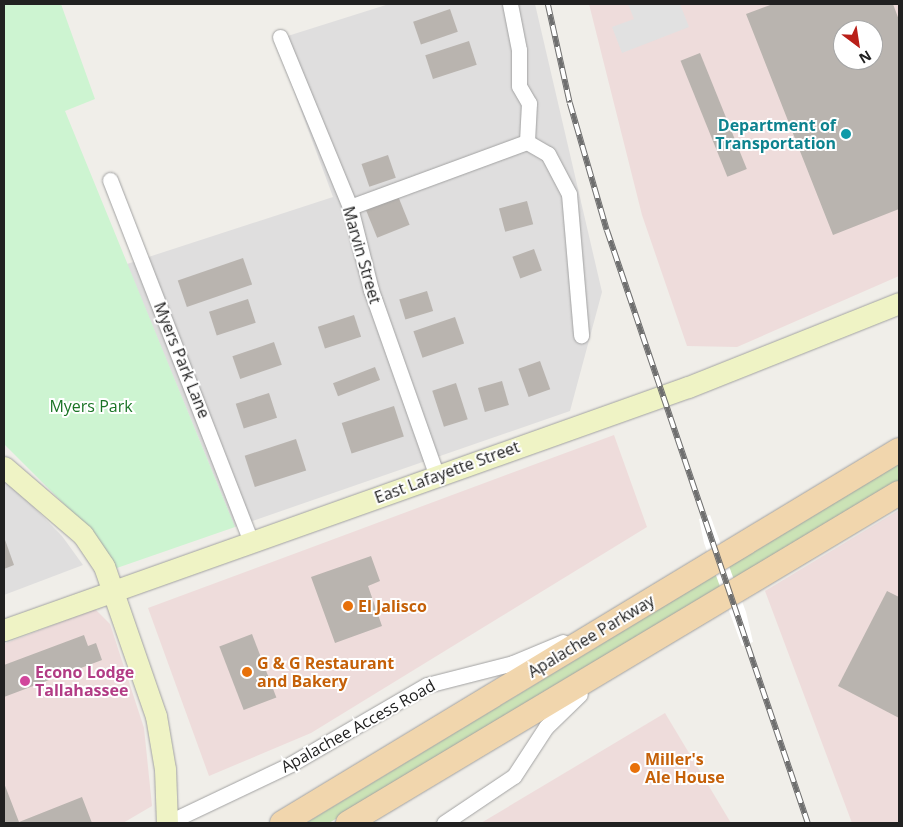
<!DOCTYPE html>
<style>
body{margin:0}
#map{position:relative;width:903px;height:827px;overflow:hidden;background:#f0eee9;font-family:"Open Sans",sans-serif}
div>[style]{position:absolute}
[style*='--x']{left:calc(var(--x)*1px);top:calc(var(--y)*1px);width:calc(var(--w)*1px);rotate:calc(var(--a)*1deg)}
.residential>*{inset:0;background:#dfdede}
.commercial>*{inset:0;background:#eedcdb}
.grass>*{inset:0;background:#cbe3b6}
.park>*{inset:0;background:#cdf4d1}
.parking>*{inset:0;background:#e1e1e1}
.pier>*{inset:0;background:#fff}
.building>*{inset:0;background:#b9b4af;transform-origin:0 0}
.roads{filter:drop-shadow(0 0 1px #a2a2a2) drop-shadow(0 0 1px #a2a2a2)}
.street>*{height:15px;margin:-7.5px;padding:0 7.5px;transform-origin:7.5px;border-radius:7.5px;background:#fff}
.secondary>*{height:21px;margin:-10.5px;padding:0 10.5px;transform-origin:10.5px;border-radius:10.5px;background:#eff3c5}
.primary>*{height:24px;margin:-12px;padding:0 12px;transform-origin:12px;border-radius:12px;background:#f1d6ad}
.rail>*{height:5.5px;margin-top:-2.75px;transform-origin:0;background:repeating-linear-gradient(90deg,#fff 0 11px,#6f6f6f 0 22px);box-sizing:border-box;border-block:1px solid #6f6f6f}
.dots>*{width:14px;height:14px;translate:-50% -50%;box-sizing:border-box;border:2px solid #fff;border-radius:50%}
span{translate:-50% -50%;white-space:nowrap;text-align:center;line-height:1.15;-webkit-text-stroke:4px #fff;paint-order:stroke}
.culture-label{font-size:16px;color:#0d838f;font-weight:700}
.right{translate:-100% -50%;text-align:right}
.street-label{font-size:16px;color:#212121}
.park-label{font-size:16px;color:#1a7425}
.food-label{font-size:16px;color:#c56008;font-weight:700}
.left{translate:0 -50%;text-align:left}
.hotel-label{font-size:16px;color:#b23c85;font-weight:700}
.frame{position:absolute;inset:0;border:5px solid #212121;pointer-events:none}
.north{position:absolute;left:833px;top:20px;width:50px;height:50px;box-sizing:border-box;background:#fff;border:1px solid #a6a6a6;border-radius:50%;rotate:149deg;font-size:14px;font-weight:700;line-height:20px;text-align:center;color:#212121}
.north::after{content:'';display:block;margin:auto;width:18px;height:22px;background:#b91f19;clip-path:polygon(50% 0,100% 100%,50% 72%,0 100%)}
</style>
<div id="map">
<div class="residential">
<div style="clip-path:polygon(389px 4px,535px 4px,602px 292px,570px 411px,235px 527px,127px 264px,333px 197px,275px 40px)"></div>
<div style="clip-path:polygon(4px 477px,62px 536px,83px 565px,4px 595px)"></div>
</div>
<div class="commercial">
<div style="clip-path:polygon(evenodd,589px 4px,899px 4px,899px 276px,737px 347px,687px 346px,642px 215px,589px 4px,843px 30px,873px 30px,873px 60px,843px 60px,843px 30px)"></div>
<div style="clip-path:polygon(614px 435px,647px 527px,311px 733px,209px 776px,148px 608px)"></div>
<div style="clip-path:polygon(899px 510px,899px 823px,852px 823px,765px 591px)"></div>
<div style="clip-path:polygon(95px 609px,110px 624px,144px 728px,152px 806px,123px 823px,4px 823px,4px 644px)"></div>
<div style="clip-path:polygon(665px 713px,731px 823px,481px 823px)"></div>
</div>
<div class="grass">
<div style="clip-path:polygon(899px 464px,899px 481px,329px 823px,306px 823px)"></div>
</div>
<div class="park">
<div style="clip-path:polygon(4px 4px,61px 4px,95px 99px,65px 111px,235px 527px,114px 569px,99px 539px,4px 444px)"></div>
</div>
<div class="parking">
<div style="clip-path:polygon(628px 4px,680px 4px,689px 27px,622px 53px,612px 27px,634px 19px)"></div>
</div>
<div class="pier">
<div style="clip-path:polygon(710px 515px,746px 612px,753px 642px,742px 646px,704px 543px,699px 519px)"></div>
</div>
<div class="building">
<div style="clip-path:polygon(evenodd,773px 4px,893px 4px,899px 20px,899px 209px,833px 235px,746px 14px,773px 4px,843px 30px,873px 30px,873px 60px,843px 60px,843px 30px)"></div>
<div style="left:450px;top:9px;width:24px;height:39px;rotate:71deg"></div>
<div style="left:469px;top:41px;width:25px;height:46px;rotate:72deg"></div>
<div style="left:700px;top:53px;width:125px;height:21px;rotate:68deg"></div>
<div style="left:388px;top:155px;width:24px;height:28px;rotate:71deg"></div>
<div style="left:398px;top:196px;width:31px;height:35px;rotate:68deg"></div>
<div style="left:527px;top:201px;width:24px;height:29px;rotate:75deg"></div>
<div style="left:534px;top:249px;width:23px;height:23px;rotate:70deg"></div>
<div style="left:243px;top:258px;width:28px;height:69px;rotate:71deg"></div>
<div style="left:427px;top:291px;width:21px;height:29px;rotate:73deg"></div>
<div style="left:248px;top:299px;width:25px;height:41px;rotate:72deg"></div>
<div style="left:354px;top:315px;width:23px;height:38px;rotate:72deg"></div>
<div style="left:455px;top:317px;width:28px;height:44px;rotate:71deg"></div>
<div style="left:274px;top:342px;width:24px;height:44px;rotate:71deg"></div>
<div style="left:540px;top:361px;width:30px;height:23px;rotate:70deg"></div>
<div style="left:375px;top:367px;width:14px;height:45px;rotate:69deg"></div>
<div style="left:502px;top:381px;width:25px;height:25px;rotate:74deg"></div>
<div style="left:456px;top:383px;width:38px;height:25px;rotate:72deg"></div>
<div style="left:269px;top:393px;width:26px;height:35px;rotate:72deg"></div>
<div style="left:394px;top:406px;width:32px;height:55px;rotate:72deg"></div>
<div style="left:296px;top:439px;width:33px;height:54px;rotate:72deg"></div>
<div style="clip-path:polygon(4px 537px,14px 565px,4px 569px)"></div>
<div style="clip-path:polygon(371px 556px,380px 581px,368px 586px,382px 626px,335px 643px,311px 577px)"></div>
<div style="clip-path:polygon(887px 591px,899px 597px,899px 718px,838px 686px)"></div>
<div style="left:252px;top:634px;width:68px;height:35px;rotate:69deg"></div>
<div style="clip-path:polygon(84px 635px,88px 646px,96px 643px,102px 660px,4px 697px,4px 665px)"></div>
<div style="clip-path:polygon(4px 783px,19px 822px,82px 797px,92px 823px,4px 823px)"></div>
</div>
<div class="roads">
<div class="street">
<div style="--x:510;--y:4;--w:47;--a:78.9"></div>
<div style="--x:519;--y:50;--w:36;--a:90"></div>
<div style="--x:519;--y:86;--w:20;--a:60"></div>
<div style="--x:529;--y:103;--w:39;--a:93"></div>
<div style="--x:527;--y:142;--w:24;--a:30"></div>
<div style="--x:548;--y:154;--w:45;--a:62.3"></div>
<div style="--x:569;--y:194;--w:142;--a:85.1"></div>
<div style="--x:280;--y:37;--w:184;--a:67.6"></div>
<div style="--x:350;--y:207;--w:86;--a:75.8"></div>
<div style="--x:371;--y:290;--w:197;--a:70.5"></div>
<div style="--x:110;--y:180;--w:388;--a:68.7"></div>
<div style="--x:350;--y:207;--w:189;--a:-20.2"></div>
<div style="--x:167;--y:823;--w:137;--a:-25.4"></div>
<div style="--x:291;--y:764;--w:157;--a:-30.2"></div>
<div style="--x:427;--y:685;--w:89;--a:-14.3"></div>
<div style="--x:513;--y:663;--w:54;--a:-22.8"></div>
<div style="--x:444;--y:823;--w:84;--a:-33.9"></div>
<div style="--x:514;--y:776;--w:59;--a:-56.9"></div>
<div style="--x:546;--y:727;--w:47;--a:-44.1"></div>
</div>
<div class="secondary">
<div style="--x:4;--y:467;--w:104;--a:40.7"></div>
<div style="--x:83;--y:535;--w:37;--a:56"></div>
<div style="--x:104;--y:566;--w:159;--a:70.9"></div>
<div style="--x:156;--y:716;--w:54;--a:80.4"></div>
<div style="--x:165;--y:769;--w:54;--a:87.9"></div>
<div style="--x:4;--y:630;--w:726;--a:-19.56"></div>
<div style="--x:688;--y:387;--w:227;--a:-21.7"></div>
</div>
<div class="primary">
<div style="--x:282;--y:823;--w:721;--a:-31.15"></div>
<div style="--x:348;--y:823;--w:642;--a:-30.92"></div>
</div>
</div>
<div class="rail">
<div style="--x:548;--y:4;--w:101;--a:77.5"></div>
<div style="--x:570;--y:103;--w:132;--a:73.8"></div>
<div style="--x:607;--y:230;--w:626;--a:71.28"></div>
</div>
<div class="dots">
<div style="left:846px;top:134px;background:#0f9aa8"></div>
<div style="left:348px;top:606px;background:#e8710a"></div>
<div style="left:247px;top:672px;background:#e8710a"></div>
<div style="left:25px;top:681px;background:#d1479c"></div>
<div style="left:635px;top:768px;background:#e8710a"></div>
</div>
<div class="culture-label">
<span class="right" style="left:836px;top:134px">Department of<br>Transportation</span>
</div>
<div class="street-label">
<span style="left:362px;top:255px;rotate:74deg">Marvin Street</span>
<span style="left:182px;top:360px;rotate:68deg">Myers Park Lane</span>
<span style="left:447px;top:472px;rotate:-20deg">East Lafayette Street</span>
<span style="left:591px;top:636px;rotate:-31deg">Apalachee Parkway</span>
<span style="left:358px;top:726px;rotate:-29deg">Apalachee Access Road</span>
</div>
<div class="park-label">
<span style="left:91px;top:406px">Myers Park</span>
</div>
<div class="food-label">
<span class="left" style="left:358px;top:606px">El Jalisco</span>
<span class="left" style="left:257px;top:672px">G &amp; G Restaurant<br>and Bakery</span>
<span class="left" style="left:645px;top:768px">Miller's<br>Ale House</span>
</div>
<div class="hotel-label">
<span class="left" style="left:35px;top:681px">Econo Lodge<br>Tallahassee</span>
</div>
<div class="frame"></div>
<div class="north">N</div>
</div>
